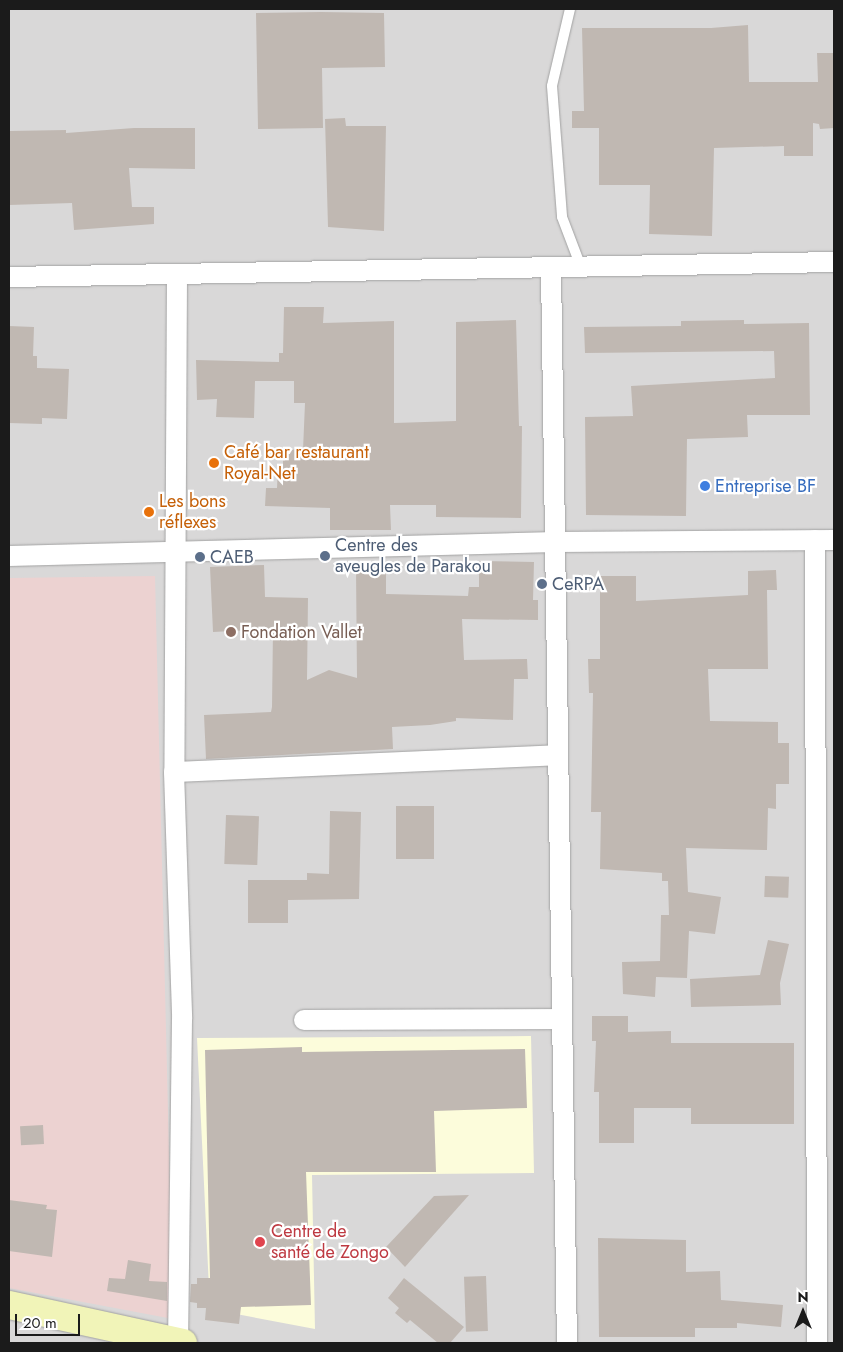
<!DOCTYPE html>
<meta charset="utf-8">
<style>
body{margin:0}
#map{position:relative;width:843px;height:1352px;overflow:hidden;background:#ece9e2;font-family:Jost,sans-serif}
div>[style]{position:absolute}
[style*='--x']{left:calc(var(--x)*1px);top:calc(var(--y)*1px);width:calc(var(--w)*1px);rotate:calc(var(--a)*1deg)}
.residential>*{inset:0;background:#d9d8d8;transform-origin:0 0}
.commercial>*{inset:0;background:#ecd2d1}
.education>*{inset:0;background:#fcfcdb}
.building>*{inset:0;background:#c0b8b2;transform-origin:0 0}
.roads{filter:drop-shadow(0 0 1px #a2a2a2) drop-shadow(0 0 1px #a2a2a2)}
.lane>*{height:10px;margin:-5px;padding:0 5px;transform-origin:5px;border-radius:5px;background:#fff}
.street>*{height:20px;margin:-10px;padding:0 10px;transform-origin:10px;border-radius:10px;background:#fff}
.secondary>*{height:28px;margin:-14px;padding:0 14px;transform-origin:14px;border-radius:14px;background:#f1f4b8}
.dots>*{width:14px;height:14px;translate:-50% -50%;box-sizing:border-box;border:2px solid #fff;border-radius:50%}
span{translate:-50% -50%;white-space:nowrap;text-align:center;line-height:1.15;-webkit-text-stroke:4.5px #fff;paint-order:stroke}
.food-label{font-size:18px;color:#c56008}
.left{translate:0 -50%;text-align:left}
.shop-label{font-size:18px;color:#366cbe}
.service-label{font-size:18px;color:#4e5e75}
.education-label{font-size:18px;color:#785e54}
.health-label{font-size:18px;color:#be3a42}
.frame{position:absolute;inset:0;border:10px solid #1b1b1b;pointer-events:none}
.north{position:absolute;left:778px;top:1287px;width:50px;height:50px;-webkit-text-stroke:4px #fff;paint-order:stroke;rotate:0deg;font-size:14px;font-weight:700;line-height:20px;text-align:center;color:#1b1b1b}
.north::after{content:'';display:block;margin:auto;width:18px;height:22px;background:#1b1b1b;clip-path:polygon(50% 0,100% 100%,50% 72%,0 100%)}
.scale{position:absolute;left:15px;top:1314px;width:65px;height:22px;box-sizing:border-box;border:2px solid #1b1b1b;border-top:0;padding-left:6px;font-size:15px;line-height:18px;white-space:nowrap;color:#1b1b1b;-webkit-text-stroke:4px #fff;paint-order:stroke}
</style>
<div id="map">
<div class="residential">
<div style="left:9px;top:9px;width:825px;height:1334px"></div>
</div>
<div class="commercial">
<div style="clip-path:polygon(155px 576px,173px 1319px,9px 1288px,9px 578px)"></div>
</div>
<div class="education">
<div style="clip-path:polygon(531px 1036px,534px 1173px,312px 1175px,315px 1329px,210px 1309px,197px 1038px)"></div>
</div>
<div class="building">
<div style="clip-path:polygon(321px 12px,384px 13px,385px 67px,322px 68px,323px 128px,258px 129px,256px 13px)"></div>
<div style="clip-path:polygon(748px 25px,749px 82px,818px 82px,817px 53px,834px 53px,834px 128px,820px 129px,819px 124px,813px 123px,813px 156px,784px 156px,784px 146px,714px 148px,712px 236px,649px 234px,650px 185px,599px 185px,599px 128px,572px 128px,572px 111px,584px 111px,582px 28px,711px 28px)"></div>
<div style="clip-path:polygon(345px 118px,346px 126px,386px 126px,384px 231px,328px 227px,325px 119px)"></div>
<div style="clip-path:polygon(134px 128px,195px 128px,195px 169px,129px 168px,132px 207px,154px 207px,154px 224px,74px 230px,72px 203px,9px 205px,9px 131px,66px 130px,66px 133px)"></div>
<div style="clip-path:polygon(284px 307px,324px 307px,323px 323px,394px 321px,394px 423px,456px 421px,456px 322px,516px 320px,519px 426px,522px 426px,521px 518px,436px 517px,436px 505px,390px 505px,391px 530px,330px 530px,330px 508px,265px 506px,266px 488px,277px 488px,278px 466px,283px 466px,283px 449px,303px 450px,305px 403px,294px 403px,294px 381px,255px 381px,254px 418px,216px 417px,217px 399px,197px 400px,196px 360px,279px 362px,279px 353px,283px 353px)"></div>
<div style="clip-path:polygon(744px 320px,744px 324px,809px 323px,810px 415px,747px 415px,748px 437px,687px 439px,686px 516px,586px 515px,585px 417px,633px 416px,631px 386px,775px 378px,774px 351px,585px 353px,584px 327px,681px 326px,681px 321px)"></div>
<div style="clip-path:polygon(9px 326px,34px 327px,33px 356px,37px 356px,37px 368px,69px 369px,67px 419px,42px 418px,42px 424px,9px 423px)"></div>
<div style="clip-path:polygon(479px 561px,534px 562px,533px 600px,538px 600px,538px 620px,462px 619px,464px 660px,527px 659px,528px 679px,514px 679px,513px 720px,456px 718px,456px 721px,430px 725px,392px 727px,393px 749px,206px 759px,204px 715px,271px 712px,272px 707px,273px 629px,213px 632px,210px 567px,264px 565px,265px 597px,308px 598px,307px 680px,329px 670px,357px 678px,356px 569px,386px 568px,386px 594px,468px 596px,469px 587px,479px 587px)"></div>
<div style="clip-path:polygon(776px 570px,777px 590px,767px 590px,768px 669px,708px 669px,710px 721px,778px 722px,778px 743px,789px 743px,789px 784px,776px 784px,776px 809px,768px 808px,767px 850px,686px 848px,688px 892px,721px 897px,715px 934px,689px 931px,687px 978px,656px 977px,655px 997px,623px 994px,622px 962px,660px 961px,661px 915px,669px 915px,668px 881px,662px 881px,662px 873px,600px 869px,601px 812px,591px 812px,593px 693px,589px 693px,588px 659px,600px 659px,600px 576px,636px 576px,636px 601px,748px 595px,748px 571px)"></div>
<div style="left:396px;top:806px;width:38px;height:53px"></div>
<div style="clip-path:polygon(330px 811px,361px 812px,359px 899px,288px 900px,288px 923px,248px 923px,248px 880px,307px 880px,307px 873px,329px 874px)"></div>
<div style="left:226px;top:815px;width:33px;height:49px;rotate:2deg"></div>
<div style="left:765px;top:876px;width:24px;height:21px;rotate:2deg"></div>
<div style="clip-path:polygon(768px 940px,789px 944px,780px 983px,781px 1005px,691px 1007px,690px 979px,760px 975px)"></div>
<div style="clip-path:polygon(592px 1016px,628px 1016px,628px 1032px,671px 1031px,671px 1043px,794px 1043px,794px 1124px,691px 1124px,691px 1108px,634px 1108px,634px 1143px,599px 1143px,599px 1092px,594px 1092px,596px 1041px,592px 1041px)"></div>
<div style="clip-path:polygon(302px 1047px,302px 1052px,525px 1049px,527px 1108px,434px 1111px,436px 1172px,306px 1172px,311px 1305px,241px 1307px,239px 1324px,205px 1320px,206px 1308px,197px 1308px,197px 1303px,190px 1302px,191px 1284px,197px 1284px,197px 1278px,210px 1278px,205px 1050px)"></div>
<div style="left:43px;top:1125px;width:19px;height:23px;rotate:87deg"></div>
<div style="clip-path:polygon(469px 1195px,405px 1267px,386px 1247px,434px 1196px)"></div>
<div style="clip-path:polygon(9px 1200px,47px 1205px,46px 1209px,57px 1210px,52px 1257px,9px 1251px)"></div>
<div style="clip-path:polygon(598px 1238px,686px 1240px,686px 1272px,720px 1271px,721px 1300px,783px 1305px,781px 1327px,737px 1323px,737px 1328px,695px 1328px,695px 1337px,599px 1337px)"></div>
<div style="clip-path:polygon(128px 1260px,151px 1264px,149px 1281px,167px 1282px,167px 1301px,107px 1291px,109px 1278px,125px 1279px)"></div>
<div style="left:486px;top:1276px;width:55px;height:22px;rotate:88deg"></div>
<div style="clip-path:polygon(404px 1278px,464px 1327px,450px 1343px,438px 1343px,410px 1320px,407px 1323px,395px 1313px,399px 1308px,388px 1298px)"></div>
</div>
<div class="roads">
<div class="lane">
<div style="--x:570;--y:9;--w:79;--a:103.2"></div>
<div style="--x:552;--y:86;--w:131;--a:85.6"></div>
<div style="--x:562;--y:217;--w:53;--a:69.2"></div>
</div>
<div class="street">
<div style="--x:551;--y:268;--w:1075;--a:89.15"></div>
<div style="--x:177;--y:274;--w:498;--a:90.3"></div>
<div style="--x:174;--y:772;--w:247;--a:88.1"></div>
<div style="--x:182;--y:1019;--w:323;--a:90.7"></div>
<div style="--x:9;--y:277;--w:825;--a:-1.04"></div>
<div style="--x:815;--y:540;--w:803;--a:89.86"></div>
<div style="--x:9;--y:556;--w:547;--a:-1.47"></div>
<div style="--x:556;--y:542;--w:278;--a:-0.4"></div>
<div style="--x:174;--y:772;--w:384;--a:-2.5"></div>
<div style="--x:304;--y:1020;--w:258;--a:-0.2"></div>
</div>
<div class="secondary">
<div style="--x:9;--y:1305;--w:178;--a:12.3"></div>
</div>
</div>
<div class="dots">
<div style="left:214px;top:463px;background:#e8710a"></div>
<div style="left:705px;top:486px;background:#3f7fe0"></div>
<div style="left:149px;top:512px;background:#e8710a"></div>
<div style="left:325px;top:556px;background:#5c6f8a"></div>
<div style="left:200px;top:557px;background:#5c6f8a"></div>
<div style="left:542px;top:584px;background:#5c6f8a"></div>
<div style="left:231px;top:632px;background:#8d6e63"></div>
<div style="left:260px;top:1242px;background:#e0444e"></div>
</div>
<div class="food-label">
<span class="left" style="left:224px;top:463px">Café bar restaurant<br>Royal-Net</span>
<span class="left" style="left:159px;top:512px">Les bons<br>réflexes</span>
</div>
<div class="shop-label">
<span class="left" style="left:715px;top:486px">Entreprise BF</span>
</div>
<div class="service-label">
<span class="left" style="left:335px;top:556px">Centre des<br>aveugles de Parakou</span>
<span class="left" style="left:210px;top:557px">CAEB</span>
<span class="left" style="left:552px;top:584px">CeRPA</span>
</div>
<div class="education-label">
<span class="left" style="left:241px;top:632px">Fondation Vallet</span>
</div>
<div class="health-label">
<span class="left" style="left:271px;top:1242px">Centre de<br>santé de Zongo</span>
</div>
<div class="frame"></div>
<div class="north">N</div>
<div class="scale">20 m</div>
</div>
